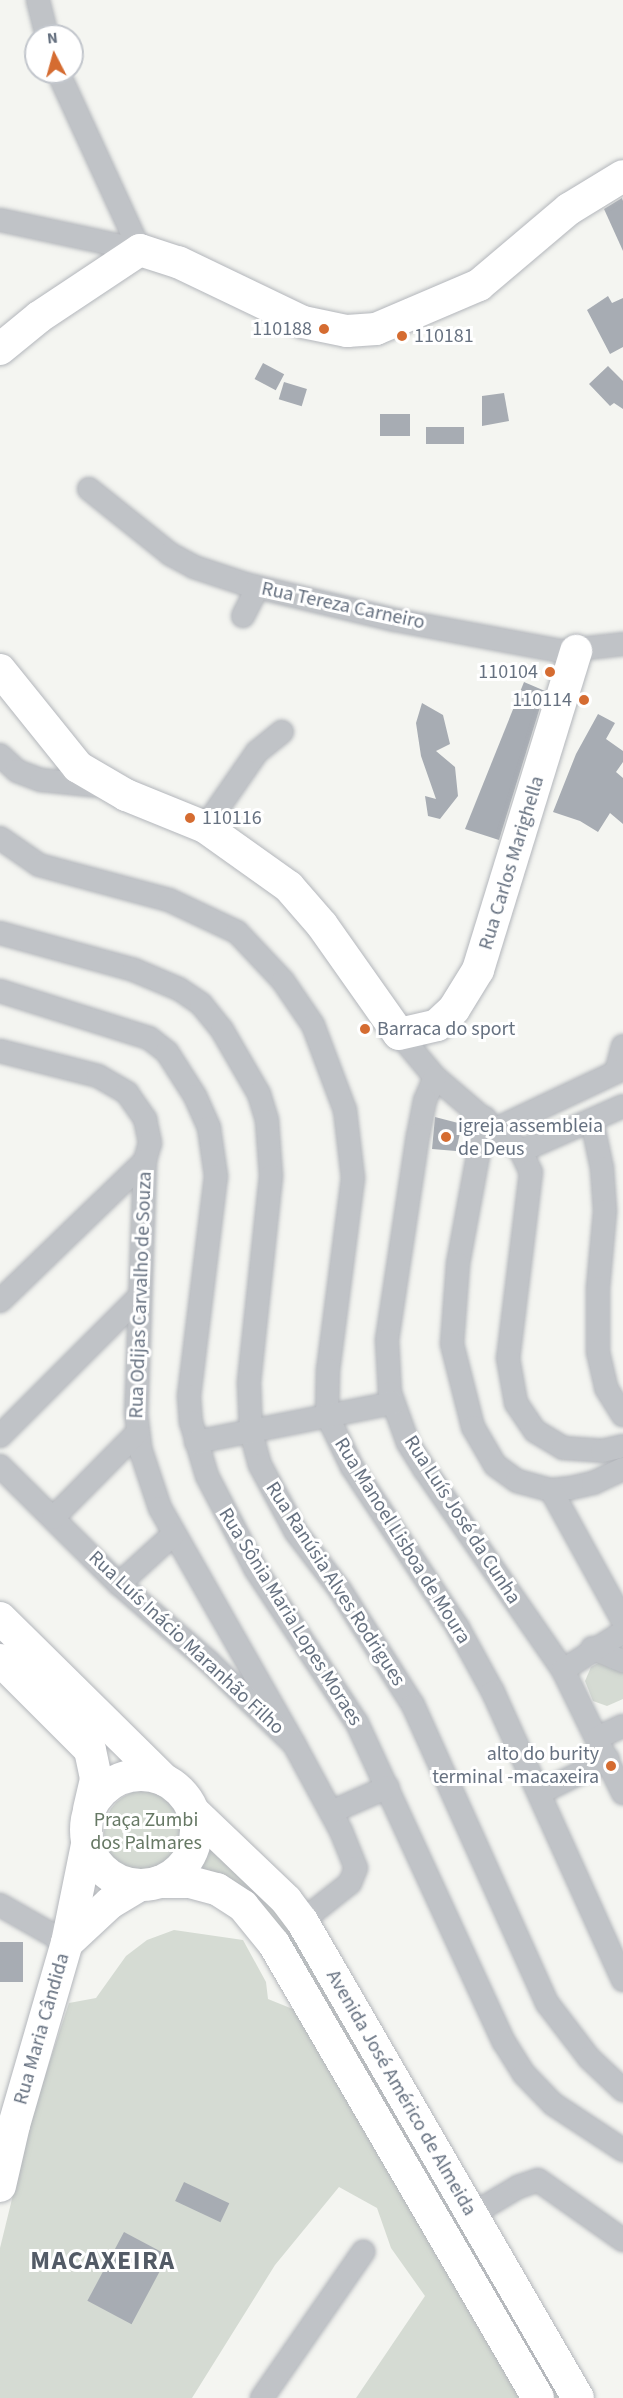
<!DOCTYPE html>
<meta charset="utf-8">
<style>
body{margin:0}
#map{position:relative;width:623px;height:2398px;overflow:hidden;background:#f4f5f1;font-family:"Source Sans 3",sans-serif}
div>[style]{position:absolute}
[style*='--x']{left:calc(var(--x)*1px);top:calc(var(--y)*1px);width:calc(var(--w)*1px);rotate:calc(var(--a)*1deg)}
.green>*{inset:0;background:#d5dbd3}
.round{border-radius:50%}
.building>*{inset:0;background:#a7acb3;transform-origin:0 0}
.roads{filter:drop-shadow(0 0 2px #b3b6bb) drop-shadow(0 0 2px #b3b6bb)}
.street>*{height:22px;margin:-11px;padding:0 11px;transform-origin:11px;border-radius:11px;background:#c0c3c7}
.secondary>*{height:32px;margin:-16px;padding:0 16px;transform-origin:16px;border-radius:16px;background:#fff}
.secondary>.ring{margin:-16px;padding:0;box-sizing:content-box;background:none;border:32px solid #fff;border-radius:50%}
.dots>*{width:16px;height:16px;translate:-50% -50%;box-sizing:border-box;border:3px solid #fff;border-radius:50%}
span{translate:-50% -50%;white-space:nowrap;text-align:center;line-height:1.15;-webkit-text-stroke:6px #fff;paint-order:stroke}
.poi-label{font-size:20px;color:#667180}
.right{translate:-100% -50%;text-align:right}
.left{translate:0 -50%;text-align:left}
.street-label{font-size:20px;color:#667180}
.park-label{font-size:20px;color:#667864}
.district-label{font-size:26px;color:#535b66;font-weight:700;letter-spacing:1.5px}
.north{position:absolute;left:24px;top:24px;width:60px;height:60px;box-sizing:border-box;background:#fff;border:2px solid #c2c6cc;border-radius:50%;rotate:354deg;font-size:16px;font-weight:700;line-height:24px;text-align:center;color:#667180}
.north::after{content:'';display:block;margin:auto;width:21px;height:27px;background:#d56c31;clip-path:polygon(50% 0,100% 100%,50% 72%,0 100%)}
</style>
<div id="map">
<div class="green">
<div style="clip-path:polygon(604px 1660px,623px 1667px,623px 1699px,607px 1706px,593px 1701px,585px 1681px,591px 1667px)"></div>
<div class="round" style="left:104px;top:1790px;width:84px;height:84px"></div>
<div style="clip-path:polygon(200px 1824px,286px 1909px,573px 2398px,547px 2398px,341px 2041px,189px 1867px,200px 1840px)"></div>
<div style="clip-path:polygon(174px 1930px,243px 1940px,266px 1982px,268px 1999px,305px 2014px,520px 2398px,356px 2398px,425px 2296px,391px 2248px,377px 2208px,339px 2187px,275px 2265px,192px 2398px,0 2398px,0 2248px,34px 2109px,69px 2003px,96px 1998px,126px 1956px,147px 1940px)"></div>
</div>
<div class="building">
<div style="clip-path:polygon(622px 198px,623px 201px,623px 251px,604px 209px)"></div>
<div style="clip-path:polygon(608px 296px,612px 303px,623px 298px,623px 347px,610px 354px,587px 310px)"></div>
<div style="left:263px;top:363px;width:24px;height:18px;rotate:28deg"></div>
<div style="clip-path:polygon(608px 366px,623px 381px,623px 409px,614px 403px,610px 406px,589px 384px)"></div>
<div style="left:284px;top:382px;width:24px;height:18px;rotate:17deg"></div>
<div style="clip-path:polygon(504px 393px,509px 421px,482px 426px,482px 396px)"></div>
<div style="left:380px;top:414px;width:30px;height:22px"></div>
<div style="left:426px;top:427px;width:38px;height:17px"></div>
<div style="clip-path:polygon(524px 682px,545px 691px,499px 840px,465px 829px)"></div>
<div style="clip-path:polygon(422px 703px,443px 715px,450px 744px,436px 751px,455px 767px,458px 796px,440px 819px,428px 816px,425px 796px,436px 799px,421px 756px,416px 723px)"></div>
<div style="clip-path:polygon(598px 714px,615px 723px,606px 739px,623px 751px,623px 762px,616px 772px,623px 778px,623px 824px,610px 813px,598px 832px,580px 821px,553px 812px,576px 754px)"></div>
<div style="clip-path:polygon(435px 1117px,462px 1124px,456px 1151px,432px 1149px)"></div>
<div style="left:0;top:1942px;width:23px;height:40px"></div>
<div style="left:184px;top:2182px;width:50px;height:21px;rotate:25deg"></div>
<div style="left:124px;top:2232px;width:50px;height:78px;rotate:28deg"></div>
</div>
<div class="roads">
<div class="street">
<div style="--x:38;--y:0;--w:37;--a:76"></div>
<div style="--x:58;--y:72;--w:196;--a:65.3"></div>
<div style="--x:0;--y:220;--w:143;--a:12.1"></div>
<div style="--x:89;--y:489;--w:104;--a:38.7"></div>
<div style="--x:170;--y:554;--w:27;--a:28"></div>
<div style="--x:194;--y:567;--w:54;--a:18.4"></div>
<div style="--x:245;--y:584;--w:154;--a:13.5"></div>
<div style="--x:395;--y:620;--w:169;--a:10.6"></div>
<div style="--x:561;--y:651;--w:62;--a:-6.4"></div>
<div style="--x:243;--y:616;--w:31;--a:-63"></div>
<div style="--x:0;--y:755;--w:23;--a:43"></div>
<div style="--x:17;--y:771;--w:26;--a:21"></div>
<div style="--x:41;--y:780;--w:69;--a:5.8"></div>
<div style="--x:205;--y:827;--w:91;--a:-55.3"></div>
<div style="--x:257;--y:752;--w:32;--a:-39"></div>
<div style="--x:0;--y:838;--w:47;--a:34.7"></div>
<div style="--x:39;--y:865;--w:135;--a:15.1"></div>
<div style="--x:169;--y:900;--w:75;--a:25.2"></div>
<div style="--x:237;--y:932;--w:67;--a:46.8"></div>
<div style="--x:283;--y:981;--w:53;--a:55.7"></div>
<div style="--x:313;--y:1025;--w:91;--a:69.4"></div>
<div style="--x:345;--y:1110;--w:68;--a:83.3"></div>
<div style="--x:353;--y:1178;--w:194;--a:97.4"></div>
<div style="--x:328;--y:1370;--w:45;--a:91.3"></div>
<div style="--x:327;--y:1415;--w:58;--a:64.3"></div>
<div style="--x:352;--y:1467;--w:193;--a:56.6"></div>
<div style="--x:458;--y:1628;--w:73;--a:61.3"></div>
<div style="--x:493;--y:1692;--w:316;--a:65.7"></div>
<div style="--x:0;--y:933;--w:139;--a:15.4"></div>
<div style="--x:134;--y:970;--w:49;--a:22.9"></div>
<div style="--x:179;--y:989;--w:27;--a:34"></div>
<div style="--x:201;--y:1004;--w:33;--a:51"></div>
<div style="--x:222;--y:1030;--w:74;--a:60"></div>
<div style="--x:259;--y:1094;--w:28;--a:73"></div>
<div style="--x:267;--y:1121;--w:55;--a:85.8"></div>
<div style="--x:271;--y:1176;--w:208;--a:96.1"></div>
<div style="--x:249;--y:1383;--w:49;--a:87.7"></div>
<div style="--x:251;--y:1432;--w:34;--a:75"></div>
<div style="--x:260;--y:1465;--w:76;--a:61.8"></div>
<div style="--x:296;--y:1532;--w:73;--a:52.8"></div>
<div style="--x:340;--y:1590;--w:136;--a:57.6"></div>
<div style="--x:413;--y:1705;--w:327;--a:65.8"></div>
<div style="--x:547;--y:2003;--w:69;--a:52.6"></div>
<div style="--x:589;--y:2058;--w:47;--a:43.3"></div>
<div style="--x:0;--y:991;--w:156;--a:17.5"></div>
<div style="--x:149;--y:1038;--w:23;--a:38"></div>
<div style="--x:167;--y:1052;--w:52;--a:57.5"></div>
<div style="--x:195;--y:1096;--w:35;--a:66"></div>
<div style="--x:209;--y:1128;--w:49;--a:81.7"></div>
<div style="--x:216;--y:1176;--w:222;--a:97"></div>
<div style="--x:189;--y:1396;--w:26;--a:86"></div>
<div style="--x:191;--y:1422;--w:56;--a:73.5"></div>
<div style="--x:207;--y:1476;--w:106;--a:62.5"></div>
<div style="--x:256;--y:1570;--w:183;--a:56.6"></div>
<div style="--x:357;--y:1723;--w:351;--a:65.3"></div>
<div style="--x:504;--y:2042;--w:38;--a:58"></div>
<div style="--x:524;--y:2074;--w:42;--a:46"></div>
<div style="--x:553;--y:2104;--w:84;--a:33.3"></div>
<div style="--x:399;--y:1034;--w:56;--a:50.1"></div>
<div style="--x:435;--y:1077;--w:113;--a:40.7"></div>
<div style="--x:521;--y:1151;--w:23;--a:65"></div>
<div style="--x:531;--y:1172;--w:187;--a:97"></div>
<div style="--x:508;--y:1358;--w:46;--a:79.9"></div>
<div style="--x:516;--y:1403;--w:34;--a:56"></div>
<div style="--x:535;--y:1431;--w:33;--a:31"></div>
<div style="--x:563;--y:1448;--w:39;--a:4"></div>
<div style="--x:602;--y:1451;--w:22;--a:-13"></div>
<div style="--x:0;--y:1051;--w:101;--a:14.3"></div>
<div style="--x:98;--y:1076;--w:34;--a:30"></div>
<div style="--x:127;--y:1093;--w:32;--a:55"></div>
<div style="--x:145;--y:1119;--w:25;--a:78"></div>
<div style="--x:150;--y:1143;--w:19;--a:106"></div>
<div style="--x:145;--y:1161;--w:252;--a:92"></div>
<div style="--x:136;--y:1413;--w:38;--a:83"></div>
<div style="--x:141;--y:1451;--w:60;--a:71.6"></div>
<div style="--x:160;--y:1508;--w:271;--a:60.4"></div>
<div style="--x:616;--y:1072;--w:27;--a:-75"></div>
<div style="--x:435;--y:1077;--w:25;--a:113"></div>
<div style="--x:425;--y:1100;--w:36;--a:101"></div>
<div style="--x:418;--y:1135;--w:207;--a:98.6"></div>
<div style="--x:387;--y:1340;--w:53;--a:86.8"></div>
<div style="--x:390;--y:1393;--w:53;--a:70.2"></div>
<div style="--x:408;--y:1443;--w:32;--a:58"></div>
<div style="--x:425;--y:1470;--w:243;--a:55.4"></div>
<div style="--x:563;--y:1670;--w:137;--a:64"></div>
<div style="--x:485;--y:1118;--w:148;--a:100.5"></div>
<div style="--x:458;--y:1264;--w:80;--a:94.3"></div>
<div style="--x:452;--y:1344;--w:86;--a:75.8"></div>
<div style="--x:473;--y:1427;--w:44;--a:59.9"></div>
<div style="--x:495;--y:1465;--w:27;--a:36"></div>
<div style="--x:517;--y:1481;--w:35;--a:15"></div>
<div style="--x:551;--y:1490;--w:20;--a:-6"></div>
<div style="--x:571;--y:1488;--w:23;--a:-13"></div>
<div style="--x:593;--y:1483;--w:33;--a:-25"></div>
<div style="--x:592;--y:1121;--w:48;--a:78"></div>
<div style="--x:602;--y:1168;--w:43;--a:86"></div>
<div style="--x:605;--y:1211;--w:77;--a:95.2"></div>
<div style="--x:598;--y:1288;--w:64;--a:90"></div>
<div style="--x:598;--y:1352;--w:37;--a:77"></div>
<div style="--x:606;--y:1388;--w:32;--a:58"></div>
<div style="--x:496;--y:1129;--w:140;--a:-25.3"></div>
<div style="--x:521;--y:1151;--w:111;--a:-23.8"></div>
<div style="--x:0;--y:1301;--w:202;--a:-44"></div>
<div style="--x:0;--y:1436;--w:197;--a:-45"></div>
<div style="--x:196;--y:1442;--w:201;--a:-11.2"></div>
<div style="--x:0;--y:1466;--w:168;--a:44.8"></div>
<div style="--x:119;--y:1584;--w:119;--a:40.9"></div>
<div style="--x:209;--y:1662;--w:118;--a:44"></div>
<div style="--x:294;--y:1744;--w:99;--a:61.6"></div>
<div style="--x:341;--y:1831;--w:40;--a:68"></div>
<div style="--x:356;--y:1868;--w:16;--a:112"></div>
<div style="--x:350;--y:1883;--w:61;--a:141.6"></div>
<div style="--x:551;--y:1490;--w:149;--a:61.2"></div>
<div style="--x:53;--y:1518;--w:120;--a:-45.3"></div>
<div style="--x:119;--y:1584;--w:74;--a:-42.3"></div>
<div style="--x:592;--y:1648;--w:34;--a:23"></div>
<div style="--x:563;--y:1670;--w:71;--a:-32.3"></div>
<div style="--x:599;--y:1737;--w:26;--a:-25"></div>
<div style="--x:540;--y:1793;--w:76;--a:-26.6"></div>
<div style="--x:331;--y:1812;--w:62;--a:-23.7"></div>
<div style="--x:0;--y:1905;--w:77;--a:29.6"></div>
<div style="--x:471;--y:2215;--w:55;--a:-30.8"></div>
<div style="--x:518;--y:2187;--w:21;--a:-19"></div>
<div style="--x:538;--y:2180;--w:104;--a:35.2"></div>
<div style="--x:262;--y:2398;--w:178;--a:-55.3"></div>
</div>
<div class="secondary">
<div style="--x:0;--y:349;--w:50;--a:-39.4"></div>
<div style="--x:39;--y:317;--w:121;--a:-33.6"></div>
<div style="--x:140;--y:250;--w:40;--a:18"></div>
<div style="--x:178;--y:262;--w:139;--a:25.6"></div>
<div style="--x:303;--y:322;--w:45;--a:11.6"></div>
<div style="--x:347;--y:331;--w:29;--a:-4"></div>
<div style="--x:376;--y:329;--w:112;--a:-23.1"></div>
<div style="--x:479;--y:285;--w:118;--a:-40.2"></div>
<div style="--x:569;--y:209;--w:63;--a:-31.4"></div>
<div style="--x:0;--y:670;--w:124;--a:51.2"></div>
<div style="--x:78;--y:767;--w:56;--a:30.3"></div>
<div style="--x:126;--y:795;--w:85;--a:22.1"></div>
<div style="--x:205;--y:827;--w:103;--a:35.5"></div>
<div style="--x:289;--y:887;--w:50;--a:49"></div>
<div style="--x:322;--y:925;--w:133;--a:54.8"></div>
<div style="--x:399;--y:1034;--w:39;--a:-13"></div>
<div style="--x:437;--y:1025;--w:23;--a:-43"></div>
<div style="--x:454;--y:1009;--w:46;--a:-58.4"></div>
<div style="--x:478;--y:970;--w:334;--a:-72.9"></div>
<div style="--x:0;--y:1618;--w:231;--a:44.6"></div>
<div style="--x:0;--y:1660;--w:127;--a:45"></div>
<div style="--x:90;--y:1750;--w:30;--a:78"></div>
<div style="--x:96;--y:1779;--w:31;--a:103"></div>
<div class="ring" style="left:86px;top:1775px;width:78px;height:78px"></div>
<div style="--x:193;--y:1811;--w:129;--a:43.7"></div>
<div style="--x:286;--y:1900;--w:26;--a:53"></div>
<div style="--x:302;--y:1921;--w:551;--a:59.95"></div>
<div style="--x:159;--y:1882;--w:31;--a:0"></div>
<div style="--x:190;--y:1882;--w:28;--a:15"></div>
<div style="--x:217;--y:1889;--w:31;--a:33"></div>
<div style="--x:243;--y:1906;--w:49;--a:50.8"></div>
<div style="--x:274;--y:1944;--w:525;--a:59.82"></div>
<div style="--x:67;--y:1943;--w:59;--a:-42.9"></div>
<div style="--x:110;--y:1903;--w:35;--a:-31"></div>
<div style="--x:0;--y:2186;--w:63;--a:-77.1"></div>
<div style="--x:14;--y:2125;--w:190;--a:-73.8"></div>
<div style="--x:67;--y:1943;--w:100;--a:-78.5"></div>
</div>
</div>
<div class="dots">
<div style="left:324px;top:329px;background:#d56c31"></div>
<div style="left:402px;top:336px;background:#d56c31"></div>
<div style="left:550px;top:672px;background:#d56c31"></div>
<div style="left:584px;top:700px;background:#d56c31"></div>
<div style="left:190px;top:818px;background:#d56c31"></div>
<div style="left:365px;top:1029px;background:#d56c31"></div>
<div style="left:446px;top:1137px;background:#d56c31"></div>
<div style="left:611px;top:1766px;background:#d56c31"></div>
</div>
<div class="poi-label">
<span class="right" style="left:312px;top:329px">110188</span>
<span class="left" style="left:414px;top:336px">110181</span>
<span class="right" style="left:538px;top:672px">110104</span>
<span class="right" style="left:572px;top:700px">110114</span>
<span class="left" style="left:202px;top:818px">110116</span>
<span class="left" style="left:377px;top:1029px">Barraca do sport</span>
<span class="left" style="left:458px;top:1138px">igreja assembleia<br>de Deus</span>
<span class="right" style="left:599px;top:1766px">alto do burity<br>terminal -macaxeira</span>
</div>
<div class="street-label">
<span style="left:343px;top:606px;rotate:12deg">Rua Tereza Carneiro</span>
<span style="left:512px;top:863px;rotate:-73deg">Rua Carlos Marighella</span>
<span style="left:141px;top:1295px;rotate:-88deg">Rua Odijas Carvalho de Souza</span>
<span style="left:462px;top:1520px;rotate:57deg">Rua Luís José da Cunha</span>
<span style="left:402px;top:1541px;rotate:58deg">Rua Manoel Lisboa de Moura</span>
<span style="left:335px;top:1584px;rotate:57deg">Rua Ranúsia Alves Rodrigues</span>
<span style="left:290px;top:1617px;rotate:58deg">Rua Sônia Maria Lopes Moraes</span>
<span style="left:186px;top:1643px;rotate:43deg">Rua Luís Inácio Maranhão Filho</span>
<span style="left:42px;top:2029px;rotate:-74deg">Rua Maria Cândida</span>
<span style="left:401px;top:2093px;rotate:60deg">Avenida José Américo de Almeida</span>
</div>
<div class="park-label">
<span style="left:146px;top:1832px">Praça Zumbi<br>dos Palmares</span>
</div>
<div class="district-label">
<span style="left:103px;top:2261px">MACAXEIRA</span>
</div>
<div class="north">N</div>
</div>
